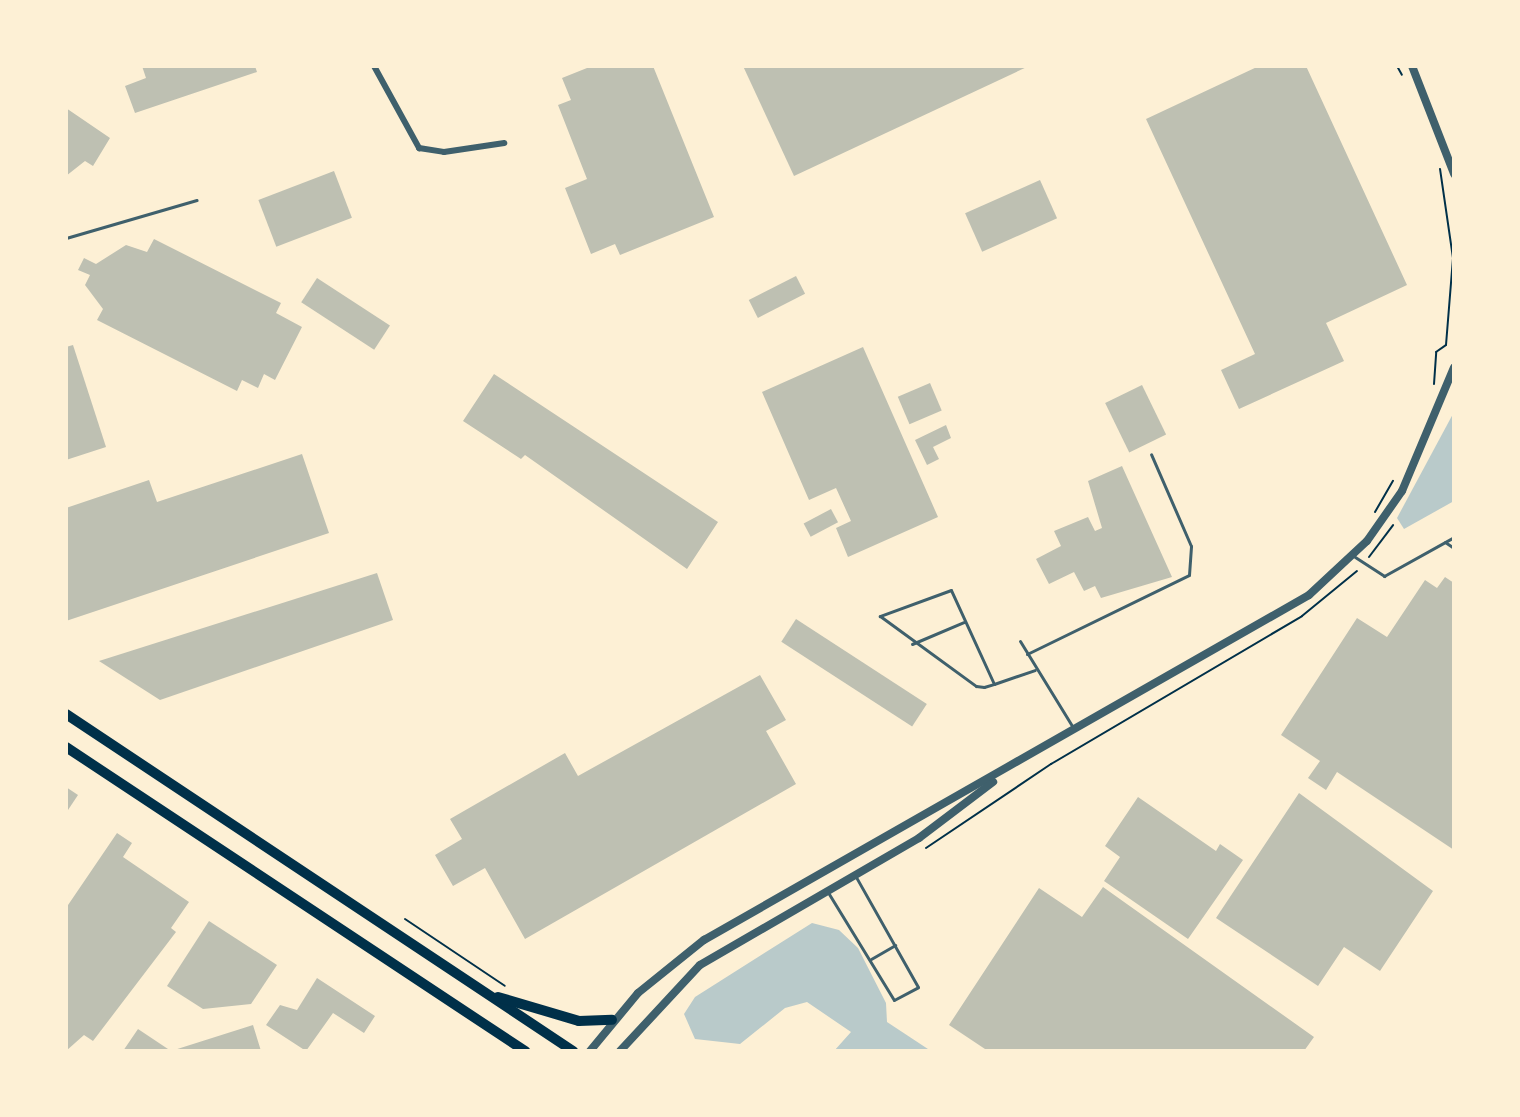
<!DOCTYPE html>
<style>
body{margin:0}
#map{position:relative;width:1520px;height:1117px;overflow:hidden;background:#fdf0d5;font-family:"Varela Round",sans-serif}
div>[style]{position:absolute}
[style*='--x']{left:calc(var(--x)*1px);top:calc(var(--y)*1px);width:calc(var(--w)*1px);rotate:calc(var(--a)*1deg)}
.green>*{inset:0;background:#b9caca}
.building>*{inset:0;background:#bec0b2;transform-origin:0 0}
.path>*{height:2px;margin:-1px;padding:0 1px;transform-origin:1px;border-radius:1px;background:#003049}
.service>*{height:3px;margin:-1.5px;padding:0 1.5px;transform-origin:1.5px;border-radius:1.5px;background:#3f606c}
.minor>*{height:6px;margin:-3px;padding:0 3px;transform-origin:3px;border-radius:3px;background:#3f606c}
.tertiary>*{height:8px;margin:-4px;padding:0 4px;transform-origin:4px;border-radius:4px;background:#3f606c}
.primary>*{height:10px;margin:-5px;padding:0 5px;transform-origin:5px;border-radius:5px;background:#003049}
span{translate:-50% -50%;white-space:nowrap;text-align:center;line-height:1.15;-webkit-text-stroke:7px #fdf0d5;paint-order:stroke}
.frame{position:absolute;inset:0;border:68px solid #fdf0d5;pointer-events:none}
</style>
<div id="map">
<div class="green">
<div style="clip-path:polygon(1454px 412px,1454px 501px,1404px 529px,1397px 518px)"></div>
<div style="clip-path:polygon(812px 923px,839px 930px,858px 948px,886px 1003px,887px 1022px,931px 1051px,834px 1051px,851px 1032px,807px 1002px,785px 1008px,740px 1044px,695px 1039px,684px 1014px,695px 997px)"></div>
</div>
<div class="building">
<div style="clip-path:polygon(142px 66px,255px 66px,257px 72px,135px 113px,125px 86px,146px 78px)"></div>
<div style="clip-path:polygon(592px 66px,653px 66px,714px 217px,620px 255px,615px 244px,591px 254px,565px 188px,587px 179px,558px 105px,571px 100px,562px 78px)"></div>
<div style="clip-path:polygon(743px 66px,1029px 66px,794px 176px)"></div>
<div style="clip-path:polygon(1259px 66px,1306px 66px,1407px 285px,1326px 323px,1344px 361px,1239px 409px,1221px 370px,1255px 354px,1146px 119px)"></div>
<div style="clip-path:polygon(66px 108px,110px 138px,93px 166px,85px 161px,66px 176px)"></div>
<div style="left:334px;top:171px;width:50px;height:81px;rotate:69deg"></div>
<div style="left:1040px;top:180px;width:42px;height:82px;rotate:66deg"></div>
<div style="clip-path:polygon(154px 239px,281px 303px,276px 313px,302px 327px,275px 380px,264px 374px,258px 388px,242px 380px,237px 391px,97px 320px,103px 309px,85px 285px,90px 275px,78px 270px,84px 258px,96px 264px,126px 245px,147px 252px)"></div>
<div style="left:796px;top:276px;width:20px;height:53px;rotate:63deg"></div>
<div style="left:317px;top:278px;width:87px;height:29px;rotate:33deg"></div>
<div style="clip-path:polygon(73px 345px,106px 447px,66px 460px,66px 347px)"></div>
<div style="clip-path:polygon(863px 347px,938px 517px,848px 557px,836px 528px,851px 521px,836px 488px,809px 500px,762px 392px)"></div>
<div style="clip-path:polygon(494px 374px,718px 522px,687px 569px,525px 455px,521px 459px,463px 421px)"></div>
<div style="left:930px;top:383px;width:30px;height:35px;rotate:67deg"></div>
<div style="left:1142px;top:385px;width:55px;height:41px;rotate:64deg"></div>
<div style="clip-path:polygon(946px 425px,951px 438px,933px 447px,939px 459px,927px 465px,915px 440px)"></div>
<div style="clip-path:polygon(302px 454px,329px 533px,66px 621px,66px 508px,149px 480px,157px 502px)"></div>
<div style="clip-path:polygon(1122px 466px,1172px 577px,1101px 598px,1095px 586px,1084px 591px,1074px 572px,1049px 584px,1036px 559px,1061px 546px,1054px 531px,1088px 517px,1095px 531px,1102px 528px,1088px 481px)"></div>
<div style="left:831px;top:509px;width:15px;height:31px;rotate:62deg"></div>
<div style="clip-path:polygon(377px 573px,393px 620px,160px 700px,99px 661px)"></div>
<div style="clip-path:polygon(1445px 577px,1454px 583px,1454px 850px,1337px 772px,1326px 790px,1308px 778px,1320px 761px,1281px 735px,1357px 618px,1387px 637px,1425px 580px,1437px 588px)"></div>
<div style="left:796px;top:619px;width:156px;height:27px;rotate:33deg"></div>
<div style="clip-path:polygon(760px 675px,786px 720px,766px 731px,796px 784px,525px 939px,485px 868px,453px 886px,435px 855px,462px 839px,450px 819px,565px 753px,578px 776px)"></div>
<div style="clip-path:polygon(66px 787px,78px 795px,66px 813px)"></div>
<div style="clip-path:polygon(1299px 793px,1433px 891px,1380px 971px,1344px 947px,1318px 986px,1216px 918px)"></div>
<div style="clip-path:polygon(1138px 797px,1216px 851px,1220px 844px,1243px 860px,1188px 939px,1104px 881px,1120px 857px,1105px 846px)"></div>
<div style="clip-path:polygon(117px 833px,132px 843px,123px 857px,189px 902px,171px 928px,176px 932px,93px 1041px,84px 1035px,66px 1051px,66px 908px)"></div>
<div style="clip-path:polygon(1103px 887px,1314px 1037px,1304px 1051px,988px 1051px,949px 1025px,1039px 888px,1082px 917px)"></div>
<div style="clip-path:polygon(209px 921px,277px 965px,251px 1004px,203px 1009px,167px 986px)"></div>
<div style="clip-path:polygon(317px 978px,375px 1016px,364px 1033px,333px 1013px,306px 1051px,266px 1025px,280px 1005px,297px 1010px)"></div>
<div style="clip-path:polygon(253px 1025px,261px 1051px,123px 1051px,138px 1029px,171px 1051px)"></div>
</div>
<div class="path">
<div style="--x:1397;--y:66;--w:10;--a:61"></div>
<div style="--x:1434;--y:384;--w:32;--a:-86"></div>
<div style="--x:1436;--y:352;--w:12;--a:-35"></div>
<div style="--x:1446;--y:345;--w:87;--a:-85.4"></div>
<div style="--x:1453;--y:258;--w:90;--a:-98.3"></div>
<div style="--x:1375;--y:512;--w:36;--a:-60"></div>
<div style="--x:1369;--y:557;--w:40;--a:-53"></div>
<div style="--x:926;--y:848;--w:151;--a:-33.9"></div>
<div style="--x:1051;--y:764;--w:291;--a:-30.5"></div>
<div style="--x:1302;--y:616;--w:71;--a:-39.3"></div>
<div style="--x:405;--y:919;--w:120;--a:33.8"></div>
</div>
<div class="service">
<div style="--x:66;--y:238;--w:136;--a:-16.2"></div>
<div style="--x:1445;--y:542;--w:11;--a:34"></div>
<div style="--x:1355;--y:557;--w:35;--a:33"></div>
<div style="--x:1384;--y:576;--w:80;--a:-29.1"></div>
<div style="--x:1020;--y:641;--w:103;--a:58.5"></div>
<div style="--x:912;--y:644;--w:56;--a:-22.9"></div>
<div style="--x:1027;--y:654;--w:180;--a:-26"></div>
<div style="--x:1189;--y:575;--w:29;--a:-86"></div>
<div style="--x:1191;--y:546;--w:100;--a:-113.5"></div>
<div style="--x:994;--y:684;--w:103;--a:-114.6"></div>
<div style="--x:951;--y:590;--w:76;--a:159.9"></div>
<div style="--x:880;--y:616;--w:119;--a:36.1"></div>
<div style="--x:976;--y:686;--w:8;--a:7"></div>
<div style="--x:984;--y:687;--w:10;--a:-17"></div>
<div style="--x:994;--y:684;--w:43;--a:-18.9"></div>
<div style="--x:829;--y:894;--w:124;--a:58.5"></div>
<div style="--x:894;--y:1000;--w:27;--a:-28"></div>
<div style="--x:918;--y:987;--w:129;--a:-119.4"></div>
<div style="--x:871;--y:959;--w:28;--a:-30"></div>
</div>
<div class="minor">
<div style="--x:374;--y:66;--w:94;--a:61.2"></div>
<div style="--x:419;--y:148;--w:25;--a:9"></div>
<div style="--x:444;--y:152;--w:61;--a:-8.5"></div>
</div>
<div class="tertiary">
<div style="--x:1412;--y:66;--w:116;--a:68.7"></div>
<div style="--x:590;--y:1051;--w:75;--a:-50.4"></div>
<div style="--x:638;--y:993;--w:85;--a:-38.8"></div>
<div style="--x:704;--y:940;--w:696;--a:-29.69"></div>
<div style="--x:1309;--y:595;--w:79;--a:-43"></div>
<div style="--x:1367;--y:541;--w:61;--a:-55"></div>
<div style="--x:1402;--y:491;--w:134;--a:-67.2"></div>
<div style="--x:620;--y:1051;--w:117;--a:-47.1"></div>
<div style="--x:700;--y:965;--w:253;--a:-30.1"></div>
<div style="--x:919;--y:838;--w:93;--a:-37.1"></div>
</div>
<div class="primary">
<div style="--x:66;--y:714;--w:609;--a:33.61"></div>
<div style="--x:66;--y:747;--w:551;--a:33.52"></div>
<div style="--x:498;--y:997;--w:84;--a:16.5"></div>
<div style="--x:579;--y:1021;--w:33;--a:-2"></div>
</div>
<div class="frame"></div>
</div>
